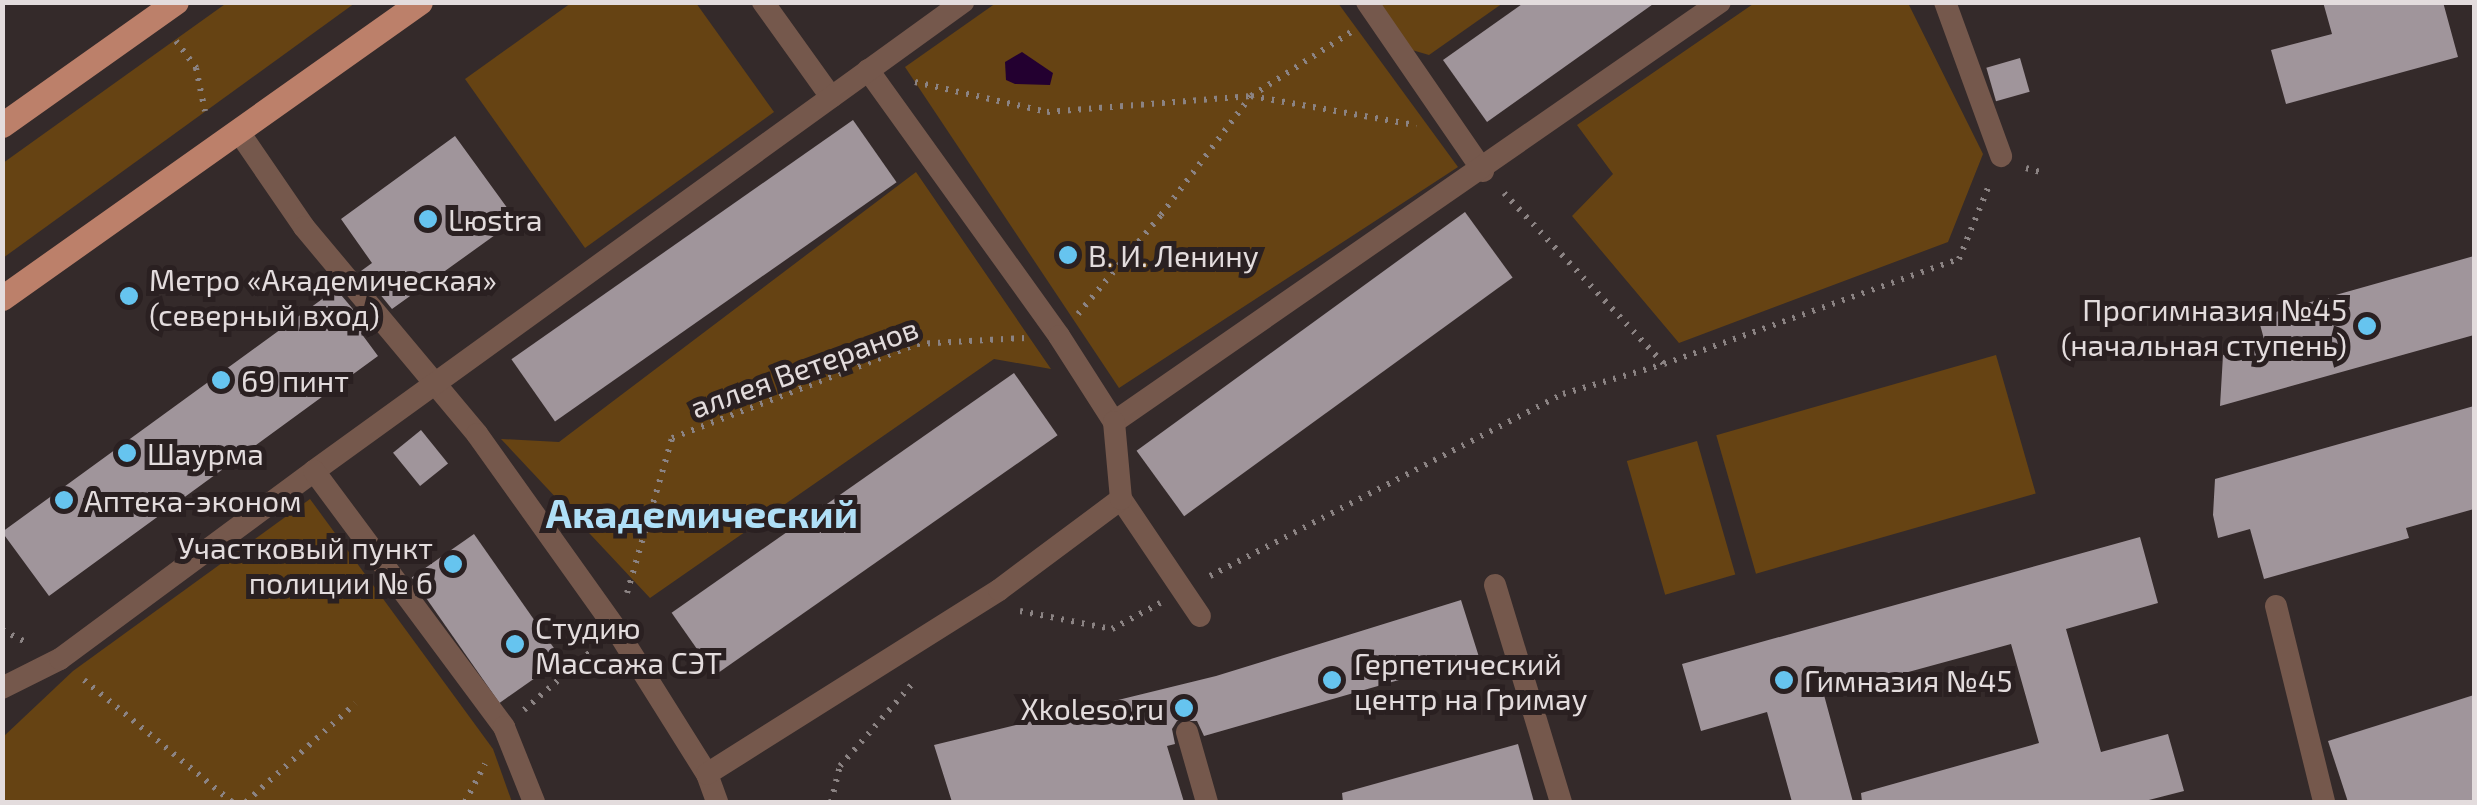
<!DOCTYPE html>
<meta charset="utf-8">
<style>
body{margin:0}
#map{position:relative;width:2477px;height:805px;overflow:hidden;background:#342a2a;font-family:"Exo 2",sans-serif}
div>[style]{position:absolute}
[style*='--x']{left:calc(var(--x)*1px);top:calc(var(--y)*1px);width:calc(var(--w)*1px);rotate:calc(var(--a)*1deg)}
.green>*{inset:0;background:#664313;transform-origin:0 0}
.water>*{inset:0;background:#230030}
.building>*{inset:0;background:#a0959b;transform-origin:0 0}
.path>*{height:6px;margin-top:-3px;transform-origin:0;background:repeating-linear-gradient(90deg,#8b8383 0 2.5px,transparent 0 10.5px)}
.lane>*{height:22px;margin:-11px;padding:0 11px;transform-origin:11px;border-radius:11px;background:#75584c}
.primary>*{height:25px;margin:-12.5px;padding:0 12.5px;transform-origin:12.5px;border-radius:12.5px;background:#bc806a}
.dots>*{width:28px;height:28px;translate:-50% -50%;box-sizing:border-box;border:5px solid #2a2021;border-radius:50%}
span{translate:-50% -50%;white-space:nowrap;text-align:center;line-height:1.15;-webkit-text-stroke:10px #2a2021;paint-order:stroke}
.poi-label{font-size:30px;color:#e3dcdd}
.left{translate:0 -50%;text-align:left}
.right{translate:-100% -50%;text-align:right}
.street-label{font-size:30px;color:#e3dcdd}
.district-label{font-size:40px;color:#afdff7;font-weight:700}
.frame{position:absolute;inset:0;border:5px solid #e3dcdd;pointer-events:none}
</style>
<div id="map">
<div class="green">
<div style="clip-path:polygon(228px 2px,355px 3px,3px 258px,3px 163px)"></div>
<div style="clip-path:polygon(1756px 2px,1908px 3px,1983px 154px,1948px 242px,1679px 343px,1572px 216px,1613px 174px,1577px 125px)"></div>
<div style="clip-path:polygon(571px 3px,696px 3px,774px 112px,585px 248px,465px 79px)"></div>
<div style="clip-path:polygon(996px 3px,1338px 3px,1458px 167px,1119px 388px,905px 67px)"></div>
<div style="clip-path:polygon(1377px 3px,1503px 3px,1429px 55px,1412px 50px)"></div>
<div style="clip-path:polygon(916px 172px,1051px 369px,994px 359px,650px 598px,501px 439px,559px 442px)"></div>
<div style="left:1996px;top:355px;width:144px;height:291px;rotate:74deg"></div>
<div style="left:1697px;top:441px;width:139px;height:73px;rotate:74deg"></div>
<div style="clip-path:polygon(310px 499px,493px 749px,512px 802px,3px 802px,3px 737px,73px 671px)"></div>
</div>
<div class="water">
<div style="clip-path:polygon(1022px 52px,1053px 73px,1050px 85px,1015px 84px,1006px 80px,1005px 62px)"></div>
</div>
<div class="building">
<div style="clip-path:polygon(1525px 2px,1656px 2px,1487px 122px,1443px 60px)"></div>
<div style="clip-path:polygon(2323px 2px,2443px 2px,2458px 57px,2286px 104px,2271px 50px,2332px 34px)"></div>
<div style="left:2020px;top:58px;width:35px;height:35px;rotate:74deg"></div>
<div style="left:853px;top:120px;width:76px;height:417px;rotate:55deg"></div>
<div style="clip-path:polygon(455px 136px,516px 220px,392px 309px,361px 271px,372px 263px,341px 219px)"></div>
<div style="left:1465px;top:212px;width:81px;height:406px;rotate:54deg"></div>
<div style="clip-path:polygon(2474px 256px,2474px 335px,2220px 406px,2223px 355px,2265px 343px,2258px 317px)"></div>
<div style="clip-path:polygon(336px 289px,368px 327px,361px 333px,378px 356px,49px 596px,2px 532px)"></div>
<div style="left:1014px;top:373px;width:76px;height:418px;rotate:55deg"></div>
<div style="clip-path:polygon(2474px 406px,2474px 509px,2406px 528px,2409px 538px,2264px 579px,2250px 529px,2218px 538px,2213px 515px,2215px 479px)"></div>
<div style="left:421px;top:430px;width:43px;height:36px;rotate:51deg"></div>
<div style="left:474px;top:534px;width:153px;height:76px;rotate:55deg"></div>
<div style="clip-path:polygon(2140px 537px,2158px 603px,2066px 629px,2101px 752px,2168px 734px,2184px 791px,2141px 802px,1862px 802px,1861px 793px,2039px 743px,2011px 644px,1824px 695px,1853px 802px,1792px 802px,1767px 712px,1701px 731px,1682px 664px)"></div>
<div style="clip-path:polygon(1461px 600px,1479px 657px,1204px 736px,1197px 721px,1177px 721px,1172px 729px,1175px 744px,1167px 746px,1184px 802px,952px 802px,934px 745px,1216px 676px)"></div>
<div style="clip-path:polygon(2474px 695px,2474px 802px,2348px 802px,2328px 741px)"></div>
<div style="clip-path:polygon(1518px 744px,1534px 802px,1343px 802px,1342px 793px)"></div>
</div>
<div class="path">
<div style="--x:176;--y:41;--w:34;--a:53"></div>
<div style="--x:196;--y:68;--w:44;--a:78.2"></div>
<div style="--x:915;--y:82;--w:135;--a:12.8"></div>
<div style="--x:1047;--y:112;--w:205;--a:-4.5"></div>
<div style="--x:1251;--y:96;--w:168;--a:10"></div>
<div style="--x:2026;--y:168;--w:19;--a:16"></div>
<div style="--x:1504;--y:193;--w:234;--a:46.9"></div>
<div style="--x:1078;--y:314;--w:129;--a:-50"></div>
<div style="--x:1161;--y:215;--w:149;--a:-52.9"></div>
<div style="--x:1251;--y:96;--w:119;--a:-32.6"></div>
<div style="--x:1210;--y:576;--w:397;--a:-27.3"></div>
<div style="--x:1563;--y:394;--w:105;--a:-16.5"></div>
<div style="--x:1664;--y:364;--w:313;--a:-19.6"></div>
<div style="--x:1959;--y:259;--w:82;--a:-67.8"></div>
<div style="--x:627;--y:593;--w:161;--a:-73.8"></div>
<div style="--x:672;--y:438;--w:262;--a:-21"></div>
<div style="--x:917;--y:344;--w:109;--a:-3.2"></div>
<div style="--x:1020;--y:611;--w:94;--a:11.1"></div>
<div style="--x:1112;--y:629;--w:55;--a:-28.4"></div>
<div style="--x:2;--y:630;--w:29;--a:27"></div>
<div style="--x:84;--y:680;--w:192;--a:39.5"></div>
<div style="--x:524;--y:710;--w:93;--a:-41.1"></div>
<div style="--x:246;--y:802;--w:147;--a:-42"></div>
<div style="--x:465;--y:802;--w:43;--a:-62.2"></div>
<div style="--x:831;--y:802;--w:37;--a:-76"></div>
<div style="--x:840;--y:766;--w:111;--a:-48.7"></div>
</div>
<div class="lane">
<div style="--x:763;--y:2;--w:117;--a:54.4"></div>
<div style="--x:1367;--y:2;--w:205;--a:55.5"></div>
<div style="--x:1945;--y:2;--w:164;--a:70"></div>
<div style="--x:868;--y:70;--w:327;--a:54.3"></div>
<div style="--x:1059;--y:336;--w:102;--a:57.4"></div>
<div style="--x:1114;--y:422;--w:737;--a:-34.72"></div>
<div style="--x:239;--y:132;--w:115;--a:55.6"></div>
<div style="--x:304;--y:227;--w:270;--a:50.1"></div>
<div style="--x:477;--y:434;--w:239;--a:54.5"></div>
<div style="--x:616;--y:629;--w:171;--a:57.9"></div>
<div style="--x:707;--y:774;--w:30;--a:70"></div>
<div style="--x:314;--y:471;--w:801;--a:-35.85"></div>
<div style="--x:1121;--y:499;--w:141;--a:56"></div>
<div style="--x:1495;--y:585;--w:227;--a:73.1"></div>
<div style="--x:2276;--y:606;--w:202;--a:76.2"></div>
<div style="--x:2;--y:688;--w:65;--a:-26.6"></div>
<div style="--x:60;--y:659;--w:316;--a:-36.5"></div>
<div style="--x:314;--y:471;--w:319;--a:53.4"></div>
<div style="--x:504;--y:727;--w:81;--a:68.2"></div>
<div style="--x:1187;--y:732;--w:73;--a:74.1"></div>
<div style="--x:707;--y:774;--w:345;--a:-32.2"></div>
<div style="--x:999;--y:590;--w:152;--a:-36.7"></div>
<div style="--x:1121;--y:499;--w:77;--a:-95.2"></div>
</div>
<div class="primary">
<div style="--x:2;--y:125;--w:213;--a:-35.3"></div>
<div style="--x:2;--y:298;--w:512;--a:-35.3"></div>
</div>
<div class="dots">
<div style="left:428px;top:219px;background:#66c4ef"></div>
<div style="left:1068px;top:255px;background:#66c4ef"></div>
<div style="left:129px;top:296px;background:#66c4ef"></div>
<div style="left:2367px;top:326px;background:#66c4ef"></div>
<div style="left:221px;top:380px;background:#66c4ef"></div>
<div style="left:127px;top:453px;background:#66c4ef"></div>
<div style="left:64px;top:500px;background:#66c4ef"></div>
<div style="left:453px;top:564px;background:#66c4ef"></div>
<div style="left:515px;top:644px;background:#66c4ef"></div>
<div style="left:1332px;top:680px;background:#66c4ef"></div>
<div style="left:1784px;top:680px;background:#66c4ef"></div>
<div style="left:1184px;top:708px;background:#66c4ef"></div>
</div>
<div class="poi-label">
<span class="left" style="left:448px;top:219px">Lюstra</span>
<span class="left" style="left:1088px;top:255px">В. И. Ленину</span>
<span class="left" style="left:149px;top:296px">Метро «Академическая»<br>(северный вход)</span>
<span class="right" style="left:2347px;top:326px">Прогимназия №45<br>(начальная ступень)</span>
<span class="left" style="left:241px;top:380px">69 пинт</span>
<span class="left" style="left:147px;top:453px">Шаурма</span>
<span class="left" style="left:84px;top:500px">Аптека-эконом</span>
<span class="right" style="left:433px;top:564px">Участковый пункт<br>полиции № 6</span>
<span class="left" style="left:535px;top:644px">Студию<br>Массажа СЭТ</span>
<span class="left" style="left:1354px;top:680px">Герпетический<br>центр на Гримау</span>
<span class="left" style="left:1804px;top:680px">Гимназия №45</span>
<span class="right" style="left:1164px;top:708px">Xkoleso.ru</span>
</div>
<div class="street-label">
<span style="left:804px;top:367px;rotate:-20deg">аллея Ветеранов</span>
</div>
<div class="district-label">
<span style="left:702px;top:512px">Академический</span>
</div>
<div class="frame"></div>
</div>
